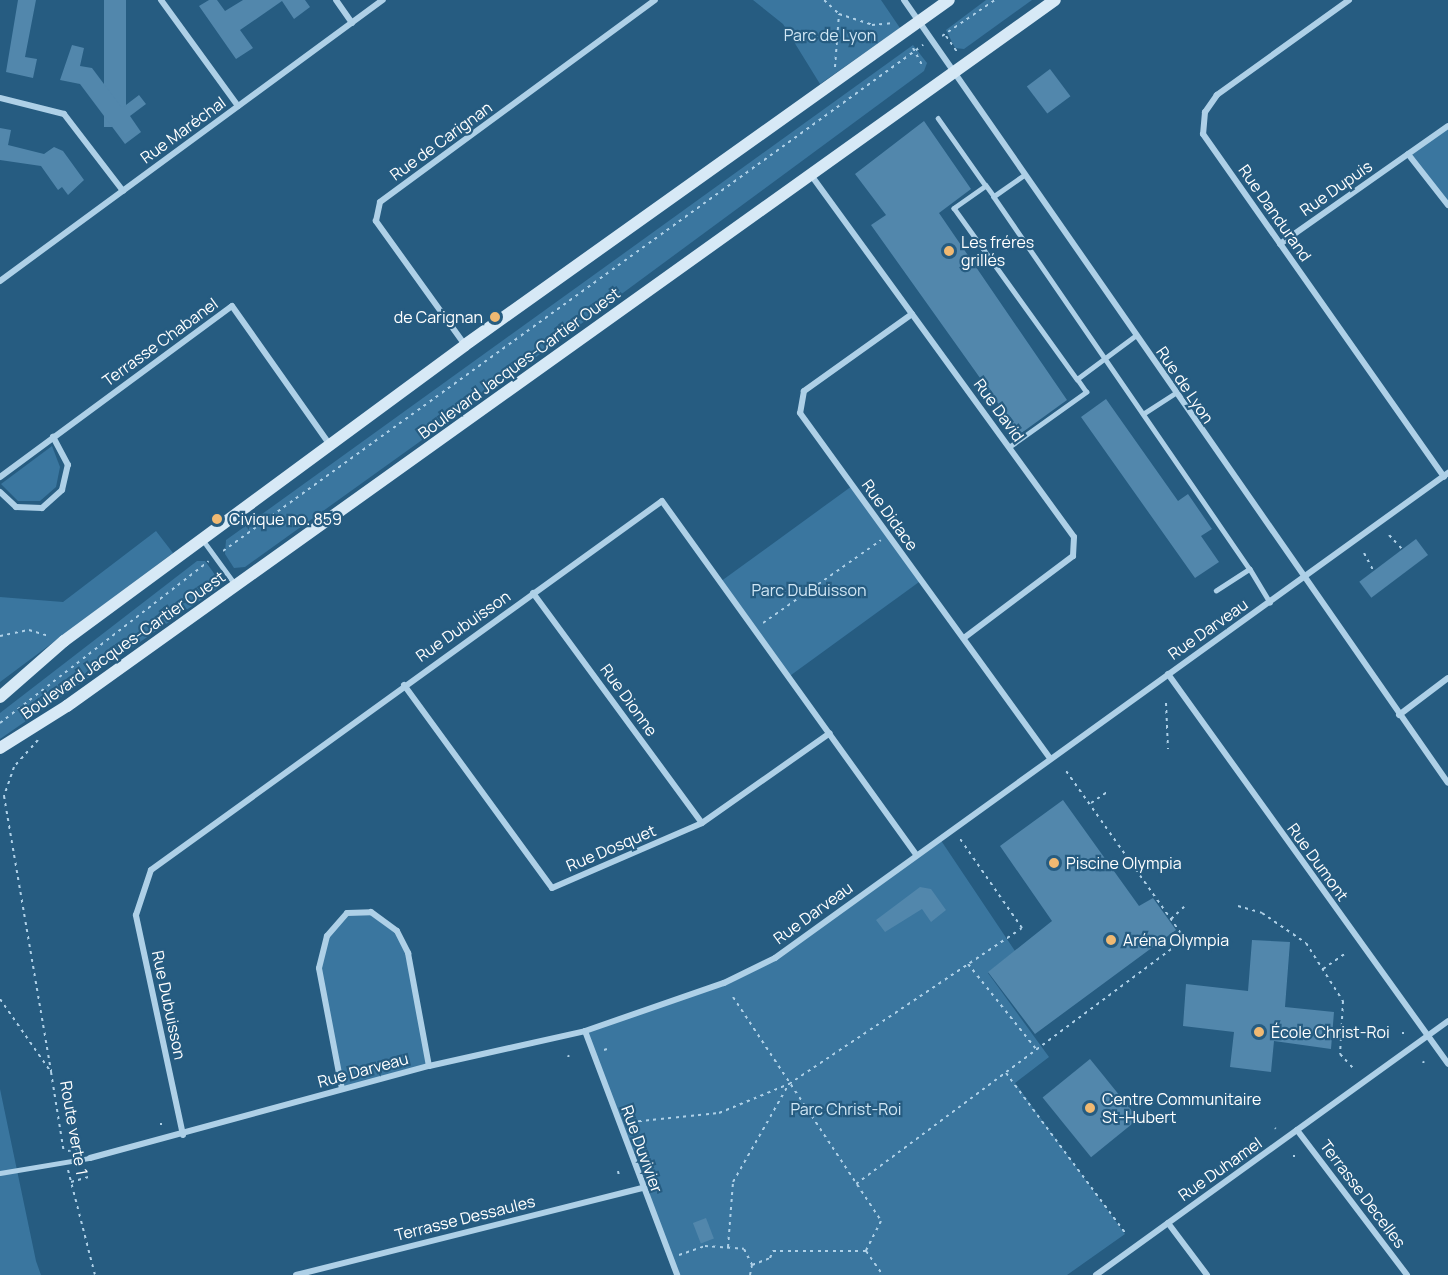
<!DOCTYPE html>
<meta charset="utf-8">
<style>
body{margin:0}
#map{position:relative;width:1448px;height:1275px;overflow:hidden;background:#265c81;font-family:Manrope,sans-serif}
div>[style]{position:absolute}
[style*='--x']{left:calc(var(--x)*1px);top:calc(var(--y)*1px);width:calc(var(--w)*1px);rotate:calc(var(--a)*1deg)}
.green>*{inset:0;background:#3a769f;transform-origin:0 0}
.building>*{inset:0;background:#5287ac;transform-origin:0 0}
.path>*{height:2px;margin-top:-1px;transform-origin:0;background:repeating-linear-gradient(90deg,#aed0e7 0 3px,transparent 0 7.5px)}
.service>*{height:4.5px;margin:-2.25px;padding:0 2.25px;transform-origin:2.25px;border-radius:2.25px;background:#aed0e7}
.minor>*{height:6px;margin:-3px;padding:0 3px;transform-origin:3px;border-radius:3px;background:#aed0e7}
.secondary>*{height:12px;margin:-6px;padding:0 6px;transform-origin:6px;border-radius:6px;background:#d7e9f6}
.dots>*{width:16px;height:16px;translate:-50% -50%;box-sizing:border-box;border:3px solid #265c81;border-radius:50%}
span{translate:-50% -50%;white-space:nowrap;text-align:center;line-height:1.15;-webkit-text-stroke:4.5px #265c81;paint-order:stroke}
.park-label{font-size:16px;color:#d1e7f5}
.street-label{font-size:16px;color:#fff}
.poi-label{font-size:16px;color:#fff}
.left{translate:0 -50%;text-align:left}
.right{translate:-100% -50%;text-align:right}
</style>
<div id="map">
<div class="green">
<div style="clip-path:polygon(753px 0,881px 0,900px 28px,820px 84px,783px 24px)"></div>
<div style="clip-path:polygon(986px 0,1032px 0,964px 49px,955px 48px,946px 30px)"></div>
<div style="clip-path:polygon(913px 45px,927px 63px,924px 71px,475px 402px,245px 567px,234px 568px,225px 554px,226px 540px)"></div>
<div style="clip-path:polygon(1448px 126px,1448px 205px,1408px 154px)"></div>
<div style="clip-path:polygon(52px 446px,60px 467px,56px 487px,40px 501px,18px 501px,1px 484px)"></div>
<div style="left:852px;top:486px;width:117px;height:162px;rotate:54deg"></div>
<div style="clip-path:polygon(156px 531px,173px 553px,0 682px,0 597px,63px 602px)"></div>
<div style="clip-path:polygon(197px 561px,205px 561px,219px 580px,218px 588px,0 739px,0 713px)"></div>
<div style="clip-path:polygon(940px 839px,1015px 951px,988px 973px,1049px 1057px,1015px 1083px,1125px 1234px,1067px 1275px,677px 1275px,585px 1031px,724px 983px,775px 958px)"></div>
<div style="clip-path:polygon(371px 912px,397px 931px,408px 953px,429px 1066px,342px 1089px,319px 968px,327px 936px,347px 913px)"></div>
<div style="clip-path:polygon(0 1089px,36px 1261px,41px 1275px,0 1275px)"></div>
</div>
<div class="building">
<div style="clip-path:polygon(18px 0,36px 0,25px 57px,37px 59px,33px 78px,6px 72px)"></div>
<div style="left:104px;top:0;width:22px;height:127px"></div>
<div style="clip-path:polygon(209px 0,217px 0,225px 11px,243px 0,305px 0,310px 7px,294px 19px,282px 1px,259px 17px,240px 30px,253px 48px,236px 59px,199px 6px)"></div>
<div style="clip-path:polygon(72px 45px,84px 48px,80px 66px,92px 68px,122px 108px,139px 95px,146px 104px,130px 116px,141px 132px,125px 144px,80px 84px,60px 80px)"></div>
<div style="left:1050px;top:69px;width:34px;height:29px;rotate:53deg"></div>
<div style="clip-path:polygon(924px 121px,971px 189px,939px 213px,1067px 400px,1020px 434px,871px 225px,886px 215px,855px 174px)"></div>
<div style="clip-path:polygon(0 128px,11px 130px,8px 145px,44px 154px,54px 147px,63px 151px,84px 180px,68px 195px,62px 187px,58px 190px,41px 166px,0 160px)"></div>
<div style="clip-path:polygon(1106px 399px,1178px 501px,1188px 494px,1212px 529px,1201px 536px,1219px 562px,1195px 578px,1081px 417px)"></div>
<div style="left:1416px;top:539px;width:20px;height:71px;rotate:53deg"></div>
<div style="clip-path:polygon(1063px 800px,1139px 906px,1153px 898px,1176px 930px,1035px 1034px,988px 972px,1052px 921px,1000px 846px)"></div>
<div style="clip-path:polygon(920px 887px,931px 889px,946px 910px,931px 922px,922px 909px,885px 932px,876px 920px)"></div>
<div style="clip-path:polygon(1252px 940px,1290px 942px,1285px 1007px,1334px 1012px,1331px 1049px,1274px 1041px,1271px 1072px,1230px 1067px,1234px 1032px,1183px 1026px,1186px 984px,1248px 991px)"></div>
<div style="left:1090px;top:1059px;width:77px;height:61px;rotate:51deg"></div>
<div style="left:706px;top:1218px;width:22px;height:14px;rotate:69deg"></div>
</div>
<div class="path">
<div style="--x:824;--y:0;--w:21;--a:43"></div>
<div style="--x:839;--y:14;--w:35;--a:18"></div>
<div style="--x:872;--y:25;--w:22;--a:-5"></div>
<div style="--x:942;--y:36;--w:64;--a:-34.2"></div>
<div style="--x:946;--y:36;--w:21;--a:55"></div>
<div style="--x:913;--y:48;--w:19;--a:62"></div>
<div style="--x:835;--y:67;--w:53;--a:-85.7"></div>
<div style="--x:1389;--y:535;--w:19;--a:47"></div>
<div style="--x:223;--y:551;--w:864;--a:-35.86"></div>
<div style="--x:1364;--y:553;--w:19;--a:62"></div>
<div style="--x:763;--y:623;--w:144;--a:-35.1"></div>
<div style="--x:0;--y:636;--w:30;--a:-12"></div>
<div style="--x:29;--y:630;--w:21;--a:17"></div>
<div style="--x:1166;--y:703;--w:46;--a:87.5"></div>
<div style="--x:0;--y:723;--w:264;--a:-37.8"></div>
<div style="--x:38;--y:740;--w:36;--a:132"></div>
<div style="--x:14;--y:767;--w:31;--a:109"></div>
<div style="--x:4;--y:796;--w:280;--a:80.3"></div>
<div style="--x:1091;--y:803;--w:22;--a:-34"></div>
<div style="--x:1238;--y:906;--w:25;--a:16"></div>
<div style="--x:1262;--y:913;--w:53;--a:34.3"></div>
<div style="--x:1306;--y:943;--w:69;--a:57.5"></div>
<div style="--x:1343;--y:1001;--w:53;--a:93.2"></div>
<div style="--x:1340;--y:1054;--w:21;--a:47"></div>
<div style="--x:1171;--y:919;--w:18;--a:-43"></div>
<div style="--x:968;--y:964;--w:110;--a:51.3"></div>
<div style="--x:1323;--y:969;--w:29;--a:-35"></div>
<div style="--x:733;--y:997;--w:268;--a:56.5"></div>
<div style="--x:881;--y:1221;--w:34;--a:117"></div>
<div style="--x:0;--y:999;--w:89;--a:55.1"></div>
<div style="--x:51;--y:1072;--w:82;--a:80.9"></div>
<div style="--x:1402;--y:1033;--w:2;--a:0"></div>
<div style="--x:604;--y:1050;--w:3;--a:-18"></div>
<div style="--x:568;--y:1057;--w:2;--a:-63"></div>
<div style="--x:1423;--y:1063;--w:2;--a:-63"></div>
<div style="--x:1006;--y:1073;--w:201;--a:53.3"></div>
<div style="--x:631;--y:1122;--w:88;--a:-5.8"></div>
<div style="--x:719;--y:1113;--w:76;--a:-22.5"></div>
<div style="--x:789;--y:1084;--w:280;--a:-33.8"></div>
<div style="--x:1022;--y:928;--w:112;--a:-124.8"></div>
<div style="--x:160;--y:1124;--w:2;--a:0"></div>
<div style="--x:1275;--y:1128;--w:1;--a:45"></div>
<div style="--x:68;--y:1151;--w:15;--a:-11"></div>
<div style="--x:1294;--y:1157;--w:2;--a:-90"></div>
<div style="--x:68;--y:1170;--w:108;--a:75.6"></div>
<div style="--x:618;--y:1171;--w:5;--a:79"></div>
<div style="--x:71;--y:1182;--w:19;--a:-16"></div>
<div style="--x:856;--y:1184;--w:410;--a:-36.7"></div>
<div style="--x:1185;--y:939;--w:209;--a:-125.3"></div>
<div style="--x:728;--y:1247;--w:65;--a:-85.6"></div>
<div style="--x:733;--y:1182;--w:113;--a:-60.3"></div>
<div style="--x:679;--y:1255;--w:28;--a:-19"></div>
<div style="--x:705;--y:1246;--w:39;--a:4"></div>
<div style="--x:744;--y:1249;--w:18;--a:63"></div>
<div style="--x:752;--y:1265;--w:19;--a:-21"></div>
<div style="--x:770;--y:1258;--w:8;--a:-67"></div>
<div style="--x:773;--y:1251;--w:93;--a:0"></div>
<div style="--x:866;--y:1251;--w:29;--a:55"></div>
<div style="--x:750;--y:1275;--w:10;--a:-79"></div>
</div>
<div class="service">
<div style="--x:938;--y:118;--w:83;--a:54.8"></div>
<div style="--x:1025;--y:175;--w:38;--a:145"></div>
<div style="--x:994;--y:197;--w:14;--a:-126"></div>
<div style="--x:986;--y:186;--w:39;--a:145"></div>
<div style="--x:954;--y:208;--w:211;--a:54.3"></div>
<div style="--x:1077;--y:379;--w:72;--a:-36.6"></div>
<div style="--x:994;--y:197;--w:452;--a:55.5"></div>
<div style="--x:1250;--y:569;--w:40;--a:147.1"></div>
<div style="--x:1143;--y:414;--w:38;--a:-33"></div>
<div style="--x:1009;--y:447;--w:95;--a:-35.5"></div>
<div style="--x:1086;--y:392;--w:16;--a:-125"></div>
<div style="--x:203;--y:540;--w:54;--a:54"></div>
<div style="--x:1250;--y:569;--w:39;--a:59"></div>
<div style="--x:0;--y:1173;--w:91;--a:-9.5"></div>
</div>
<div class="minor">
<div style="--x:161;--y:0;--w:131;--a:54"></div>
<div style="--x:336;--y:0;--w:28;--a:55"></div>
<div style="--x:904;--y:0;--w:953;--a:55.21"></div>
<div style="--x:1349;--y:0;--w:163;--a:144.3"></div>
<div style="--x:1217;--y:95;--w:21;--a:125"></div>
<div style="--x:1205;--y:112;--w:22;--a:95"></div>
<div style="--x:1203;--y:134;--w:419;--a:54.9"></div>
<div style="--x:0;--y:98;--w:66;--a:14"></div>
<div style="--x:64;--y:114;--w:97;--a:52.5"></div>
<div style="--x:1408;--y:154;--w:65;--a:51.9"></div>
<div style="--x:811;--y:175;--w:447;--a:54"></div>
<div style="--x:1074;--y:537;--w:19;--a:93"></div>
<div style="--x:1073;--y:556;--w:135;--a:143.1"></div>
<div style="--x:1280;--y:244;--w:205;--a:-35.1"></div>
<div style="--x:0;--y:281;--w:475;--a:-36.3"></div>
<div style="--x:912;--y:314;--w:133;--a:144.5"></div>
<div style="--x:804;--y:391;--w:22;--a:100"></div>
<div style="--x:800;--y:413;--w:426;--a:54.1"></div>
<div style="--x:465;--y:345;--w:153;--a:-125.7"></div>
<div style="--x:376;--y:221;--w:19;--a:-78"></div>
<div style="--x:380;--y:202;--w:341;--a:-36.3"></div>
<div style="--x:0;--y:477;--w:288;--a:-36.4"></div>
<div style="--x:232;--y:306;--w:170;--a:54.8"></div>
<div style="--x:0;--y:492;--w:22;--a:43"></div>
<div style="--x:16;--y:507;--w:26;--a:2"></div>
<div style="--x:42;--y:508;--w:27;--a:-42"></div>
<div style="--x:62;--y:490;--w:26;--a:-77"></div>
<div style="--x:68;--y:465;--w:32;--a:-118"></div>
<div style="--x:533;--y:593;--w:285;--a:53.7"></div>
<div style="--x:1168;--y:674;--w:480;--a:54.3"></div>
<div style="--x:404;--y:685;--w:251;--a:53.9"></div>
<div style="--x:552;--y:888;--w:163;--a:-23.4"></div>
<div style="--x:702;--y:823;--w:156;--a:-35.1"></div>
<div style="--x:1399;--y:715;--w:61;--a:-37.1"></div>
<div style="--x:585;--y:1031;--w:261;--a:69.3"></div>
<div style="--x:342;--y:1089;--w:123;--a:-100.8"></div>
<div style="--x:319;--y:968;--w:33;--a:-76"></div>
<div style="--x:327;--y:936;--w:30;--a:-49"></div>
<div style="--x:347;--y:913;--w:24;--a:-2"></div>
<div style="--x:371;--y:912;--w:32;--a:36"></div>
<div style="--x:397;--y:931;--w:25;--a:63"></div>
<div style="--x:408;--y:953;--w:115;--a:79.5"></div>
<div style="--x:1297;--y:1130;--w:182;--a:52.8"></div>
<div style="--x:183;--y:1135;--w:225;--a:-102.1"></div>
<div style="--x:136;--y:915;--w:47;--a:-71.6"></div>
<div style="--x:151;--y:870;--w:630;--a:-35.83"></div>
<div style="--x:662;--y:501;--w:436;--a:54.3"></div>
<div style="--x:90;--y:1158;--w:351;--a:-15.2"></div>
<div style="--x:429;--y:1066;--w:160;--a:-12.6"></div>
<div style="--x:585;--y:1031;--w:147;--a:-19.1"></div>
<div style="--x:724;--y:983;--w:57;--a:-26.1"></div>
<div style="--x:775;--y:958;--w:830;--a:-35.78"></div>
<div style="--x:1168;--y:1223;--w:65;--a:53.1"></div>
<div style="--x:296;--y:1275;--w:357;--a:-14.1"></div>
<div style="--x:1096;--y:1275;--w:434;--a:-35.8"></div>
</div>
<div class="secondary">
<div style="--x:0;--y:697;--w:85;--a:-41.2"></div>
<div style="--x:64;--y:641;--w:498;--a:-36.4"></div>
<div style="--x:465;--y:345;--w:594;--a:-35.48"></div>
<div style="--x:0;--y:748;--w:79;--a:-32.1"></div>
<div style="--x:67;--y:706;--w:1214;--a:-35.55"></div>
</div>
<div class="dots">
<div style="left:949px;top:251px;background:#f0b972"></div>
<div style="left:495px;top:317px;background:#f0b972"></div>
<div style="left:217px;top:519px;background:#f0b972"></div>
<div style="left:1054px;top:863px;background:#f0b972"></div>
<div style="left:1111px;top:940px;background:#f0b972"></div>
<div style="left:1259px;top:1032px;background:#f0b972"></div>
<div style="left:1090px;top:1108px;background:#f0b972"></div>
</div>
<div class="park-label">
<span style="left:830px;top:35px">Parc de Lyon</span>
<span style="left:809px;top:590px">Parc DuBuisson</span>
<span style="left:846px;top:1109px">Parc Christ-Roi</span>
</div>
<div class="street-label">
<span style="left:183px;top:130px;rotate:-36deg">Rue Maréchal</span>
<span style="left:441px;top:141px;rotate:-36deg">Rue de Carignan</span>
<span style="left:1336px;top:188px;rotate:-35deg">Rue Dupuis</span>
<span style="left:1275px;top:213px;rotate:55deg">Rue Dandurand</span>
<span style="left:160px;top:342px;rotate:-36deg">Terrasse Chabanel</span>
<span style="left:519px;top:363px;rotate:-36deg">Boulevard Jacques-Cartier Ouest</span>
<span style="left:1185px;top:385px;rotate:56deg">Rue de Lyon</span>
<span style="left:999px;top:410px;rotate:54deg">Rue David</span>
<span style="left:890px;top:515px;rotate:54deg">Rue Didace</span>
<span style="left:463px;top:626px;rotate:-35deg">Rue Dubuisson</span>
<span style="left:1208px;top:629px;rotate:-35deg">Rue Darveau</span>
<span style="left:123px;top:645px;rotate:-35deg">Boulevard Jacques-Cartier Ouest</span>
<span style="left:629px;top:700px;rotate:54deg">Rue Dionne</span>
<span style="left:611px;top:848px;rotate:-23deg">Rue Dosquet</span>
<span style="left:1318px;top:862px;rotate:54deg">Rue Dumont</span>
<span style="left:813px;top:913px;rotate:-36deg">Rue Darveau</span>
<span style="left:169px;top:1005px;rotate:78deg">Rue Dubuisson</span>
<span style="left:363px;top:1070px;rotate:-15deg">Rue Darveau</span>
<span style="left:74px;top:1128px;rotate:80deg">Route verte 1</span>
<span style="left:642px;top:1149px;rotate:70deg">Rue Duvivier</span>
<span style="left:1220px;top:1169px;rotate:-35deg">Rue Duhamel</span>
<span style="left:1363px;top:1194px;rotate:53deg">Terrasse Decelles</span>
<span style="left:465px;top:1218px;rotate:-14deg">Terrasse Dessaules</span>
</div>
<div class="poi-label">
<span class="left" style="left:961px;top:251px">Les fréres<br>grillés</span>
<span class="right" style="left:483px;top:317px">de Carignan</span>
<span class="left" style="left:229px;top:519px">Civique no. 859</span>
<span class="left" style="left:1066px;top:863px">Piscine Olympia</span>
<span class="left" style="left:1123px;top:940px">Aréna Olympia</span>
<span class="left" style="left:1271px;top:1032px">École Christ-Roi</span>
<span class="left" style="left:1102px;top:1108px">Centre Communitaire<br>St-Hubert</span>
</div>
</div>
